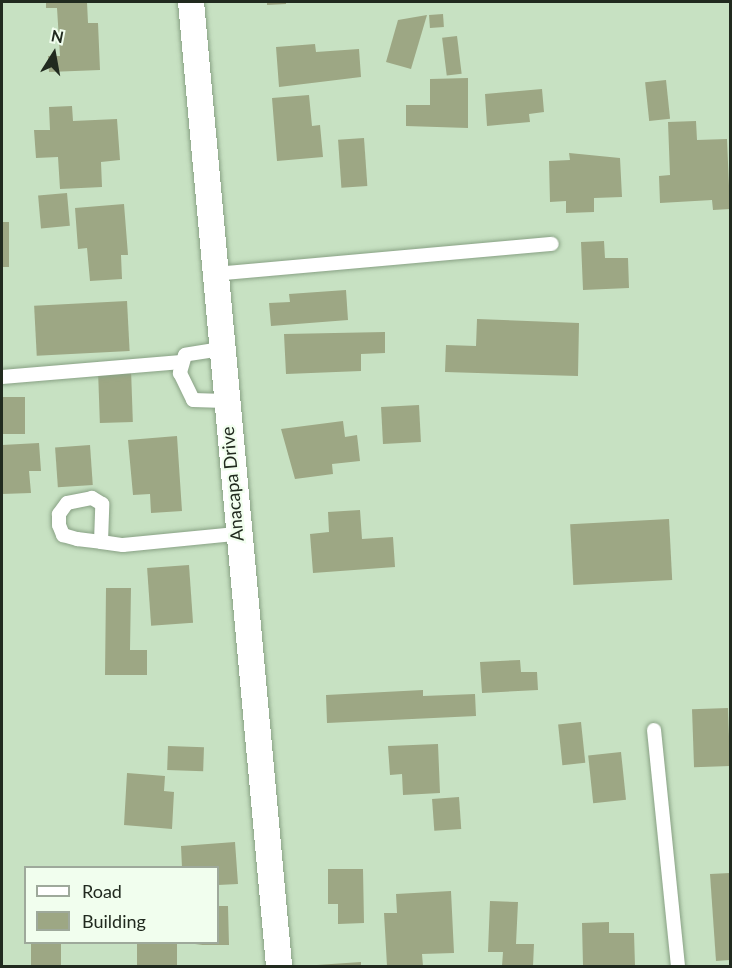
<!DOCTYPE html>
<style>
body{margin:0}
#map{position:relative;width:732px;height:968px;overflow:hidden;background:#c7e1c2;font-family:Lato,sans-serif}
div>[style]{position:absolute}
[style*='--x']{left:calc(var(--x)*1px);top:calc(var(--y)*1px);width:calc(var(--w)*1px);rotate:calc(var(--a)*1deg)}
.building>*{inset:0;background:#9da784;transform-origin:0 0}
.roads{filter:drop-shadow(0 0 2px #88a184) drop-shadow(0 0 2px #88a184)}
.lane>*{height:14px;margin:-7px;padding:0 7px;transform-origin:7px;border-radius:7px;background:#fff}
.street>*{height:26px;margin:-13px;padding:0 13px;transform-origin:13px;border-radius:13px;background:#fff}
span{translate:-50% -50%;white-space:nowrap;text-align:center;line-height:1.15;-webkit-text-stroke:4.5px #f1feee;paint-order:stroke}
.street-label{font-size:18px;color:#212a1f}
.frame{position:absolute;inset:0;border:3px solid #212a1f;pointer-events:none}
.legend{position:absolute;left:24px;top:866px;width:195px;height:78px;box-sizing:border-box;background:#f1feee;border:2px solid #9ea99b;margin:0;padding:8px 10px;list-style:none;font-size:18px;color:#212a1f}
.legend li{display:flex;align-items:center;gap:12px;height:30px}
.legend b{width:30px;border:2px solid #9ea99b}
.north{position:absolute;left:24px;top:24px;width:60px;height:60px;-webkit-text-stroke:4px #f1feee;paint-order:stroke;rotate:11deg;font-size:16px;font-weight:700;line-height:24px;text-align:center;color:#212a1f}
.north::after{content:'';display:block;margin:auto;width:21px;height:27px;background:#212a1f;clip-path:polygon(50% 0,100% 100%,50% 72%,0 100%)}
</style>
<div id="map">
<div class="building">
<div style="clip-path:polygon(46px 2px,87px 2px,88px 23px,98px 23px,100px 70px,49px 72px,48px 56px,60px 56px,57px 8px,46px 8px)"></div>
<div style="clip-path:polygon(267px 2px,286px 2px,286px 4px,267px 5px)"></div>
<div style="left:443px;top:14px;width:13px;height:14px;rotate:86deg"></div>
<div style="clip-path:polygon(427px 15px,411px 69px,386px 62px,398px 20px)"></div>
<div style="left:457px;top:36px;width:38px;height:15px;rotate:83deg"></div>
<div style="clip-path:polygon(315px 44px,316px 52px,359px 49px,361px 77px,279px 87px,276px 47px)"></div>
<div style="clip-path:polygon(468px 78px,468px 128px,406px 126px,406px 105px,430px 105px,430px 79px)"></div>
<div style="left:666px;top:80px;width:39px;height:21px;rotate:84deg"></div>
<div style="clip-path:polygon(542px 89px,544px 112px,529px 114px,530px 122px,487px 126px,485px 94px)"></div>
<div style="clip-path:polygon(309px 95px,312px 126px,320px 125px,323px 157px,277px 161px,272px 98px)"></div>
<div style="clip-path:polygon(72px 106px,73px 121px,117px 119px,120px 160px,101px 162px,102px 187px,60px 189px,58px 157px,36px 158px,34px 130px,50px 130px,49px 107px)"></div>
<div style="clip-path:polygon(696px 121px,697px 140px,727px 139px,730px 209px,713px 210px,712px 200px,660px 203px,659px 176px,670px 175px,668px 122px)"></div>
<div style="left:364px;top:138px;width:48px;height:26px;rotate:86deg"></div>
<div style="clip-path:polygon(569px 153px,620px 158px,622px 197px,594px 198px,594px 212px,566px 213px,566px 201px,550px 202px,549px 161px,570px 160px)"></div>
<div style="left:67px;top:193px;width:33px;height:29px;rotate:85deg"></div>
<div style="clip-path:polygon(124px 204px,128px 255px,121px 255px,122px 279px,90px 281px,87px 248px,78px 249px,75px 208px)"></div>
<div style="left:2px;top:222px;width:7px;height:45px"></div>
<div style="clip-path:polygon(604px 241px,605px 258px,628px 258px,629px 288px,583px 290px,581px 242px)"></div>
<div style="clip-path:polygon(346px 290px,348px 320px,271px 326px,269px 303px,290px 302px,289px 294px)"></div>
<div style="left:127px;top:301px;width:50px;height:93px;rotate:87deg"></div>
<div style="clip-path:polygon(477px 319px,579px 323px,578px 376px,445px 372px,446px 345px,476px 346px)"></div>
<div style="clip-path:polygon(385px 332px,385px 353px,361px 354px,361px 371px,286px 374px,284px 334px)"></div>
<div style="left:131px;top:369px;width:53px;height:33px;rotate:88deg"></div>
<div style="left:2px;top:397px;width:23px;height:37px"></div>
<div style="left:419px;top:405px;width:37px;height:38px;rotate:87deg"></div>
<div style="clip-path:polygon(343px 421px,345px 437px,357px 435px,360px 461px,332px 464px,333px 474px,295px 479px,281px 429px)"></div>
<div style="clip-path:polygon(177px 436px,182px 511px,151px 513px,150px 494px,133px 495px,128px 440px)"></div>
<div style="clip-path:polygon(39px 443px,41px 471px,29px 471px,31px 493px,2px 494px,2px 445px)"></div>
<div style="left:90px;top:445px;width:40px;height:35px;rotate:86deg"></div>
<div style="clip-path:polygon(360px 510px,362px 539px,393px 537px,395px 567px,313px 573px,310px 534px,329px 532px,328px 512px)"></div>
<div style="left:669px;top:519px;width:61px;height:99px;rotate:87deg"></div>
<div style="left:189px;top:565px;width:58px;height:42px;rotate:86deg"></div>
<div style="clip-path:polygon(106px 588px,131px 588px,130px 650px,147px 650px,147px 675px,105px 675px)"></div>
<div style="clip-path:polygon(520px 660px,521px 672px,537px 672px,538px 690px,482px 693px,480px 662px)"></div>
<div style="clip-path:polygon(423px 690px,423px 696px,475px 694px,476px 716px,327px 723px,326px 695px)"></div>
<div style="left:728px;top:708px;width:58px;height:36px;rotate:88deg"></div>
<div style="left:581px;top:722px;width:41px;height:23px;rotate:84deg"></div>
<div style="clip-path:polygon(438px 744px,440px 793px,403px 795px,402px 774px,390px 775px,388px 746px)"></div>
<div style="left:168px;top:746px;width:36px;height:24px;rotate:2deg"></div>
<div style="left:621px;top:752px;width:48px;height:33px;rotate:84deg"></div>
<div style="clip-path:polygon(127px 773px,165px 776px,164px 791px,174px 792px,172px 829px,124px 825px)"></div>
<div style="left:459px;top:797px;width:32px;height:27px;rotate:86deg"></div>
<div style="clip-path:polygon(235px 842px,238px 884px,218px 885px,218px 868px,182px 868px,181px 846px)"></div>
<div style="clip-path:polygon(328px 869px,363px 869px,364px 923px,338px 924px,338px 904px,328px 904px)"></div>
<div style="clip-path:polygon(730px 873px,730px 960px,716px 961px,710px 874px)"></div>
<div style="clip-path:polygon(451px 891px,454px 953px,422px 954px,423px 966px,387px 966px,384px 913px,397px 913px,396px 894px)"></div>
<div style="clip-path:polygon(490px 901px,518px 902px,516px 944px,534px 944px,533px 966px,502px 966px,503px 952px,488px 952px)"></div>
<div style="clip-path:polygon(218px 906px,228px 906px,229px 945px,195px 945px,218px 942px)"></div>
<div style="clip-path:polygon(609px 922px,609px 933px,634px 933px,635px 966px,583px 966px,582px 923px)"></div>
<div style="left:31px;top:942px;width:30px;height:24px"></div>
<div style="left:137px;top:944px;width:40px;height:22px"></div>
<div style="clip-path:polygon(361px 962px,361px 966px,317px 966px,317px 965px)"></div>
</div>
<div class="roads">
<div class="lane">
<div style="--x:214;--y:274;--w:339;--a:-5.1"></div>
<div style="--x:221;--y:349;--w:36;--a:171"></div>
<div style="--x:185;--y:355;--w:19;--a:106"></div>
<div style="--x:180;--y:373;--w:30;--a:64"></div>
<div style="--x:193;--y:400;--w:32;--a:2"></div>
<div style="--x:2;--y:377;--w:180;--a:-4.8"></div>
<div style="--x:101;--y:542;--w:38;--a:-88"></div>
<div style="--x:102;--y:504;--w:12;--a:-149"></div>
<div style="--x:92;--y:498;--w:25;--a:169"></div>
<div style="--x:67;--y:503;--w:14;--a:126"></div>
<div style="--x:59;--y:514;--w:11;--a:90"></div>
<div style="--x:59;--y:525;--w:11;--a:68"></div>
<div style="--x:63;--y:535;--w:15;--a:16"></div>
<div style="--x:77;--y:539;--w:24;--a:7"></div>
<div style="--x:101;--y:542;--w:22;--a:8"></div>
<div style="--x:123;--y:545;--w:114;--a:-5.6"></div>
<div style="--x:654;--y:730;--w:237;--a:84.2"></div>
</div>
<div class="street">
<div style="--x:191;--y:2;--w:968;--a:84.78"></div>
</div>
</div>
<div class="street-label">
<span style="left:232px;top:484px;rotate:-95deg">Anacapa Drive</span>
</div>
<div class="frame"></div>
<ul class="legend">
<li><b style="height:8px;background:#fff"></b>Road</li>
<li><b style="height:16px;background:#9da784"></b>Building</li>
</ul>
<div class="north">N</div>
</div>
